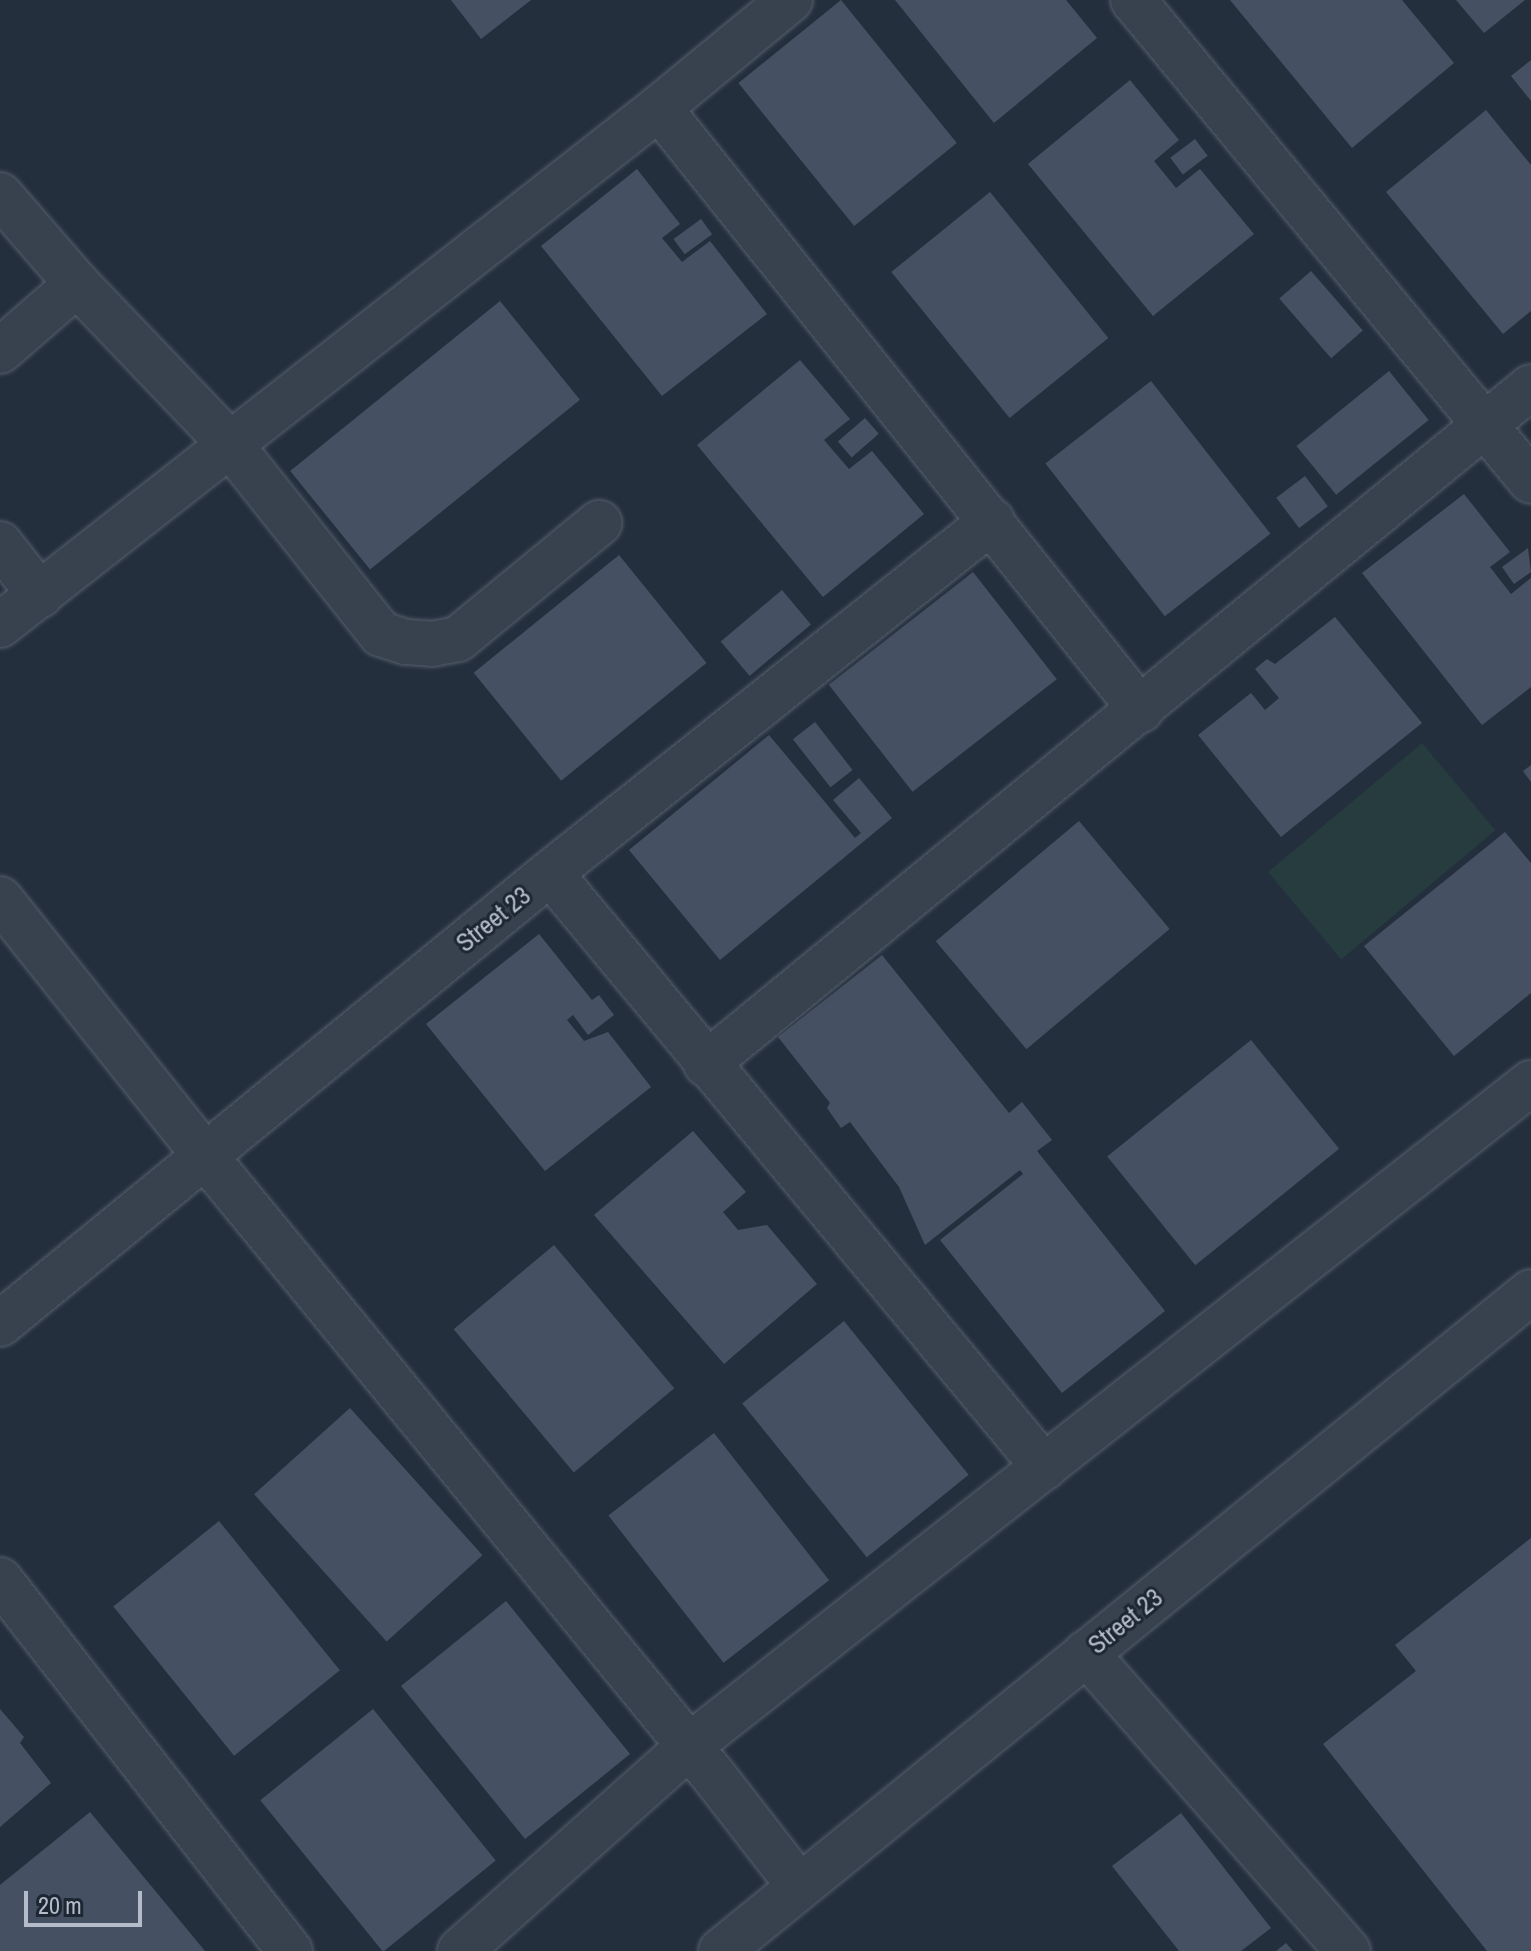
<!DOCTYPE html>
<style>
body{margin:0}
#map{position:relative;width:1531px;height:1951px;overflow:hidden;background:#242f3e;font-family:"Archivo Narrow",sans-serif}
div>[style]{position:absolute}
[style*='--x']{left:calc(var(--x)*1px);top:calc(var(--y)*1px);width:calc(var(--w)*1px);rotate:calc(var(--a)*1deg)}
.green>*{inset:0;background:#263c3f;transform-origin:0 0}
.building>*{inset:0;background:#455162;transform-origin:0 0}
.roads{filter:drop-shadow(0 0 2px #565f6c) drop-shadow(0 0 2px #565f6c)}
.minor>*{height:44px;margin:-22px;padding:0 22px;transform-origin:22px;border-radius:22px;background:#38414e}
span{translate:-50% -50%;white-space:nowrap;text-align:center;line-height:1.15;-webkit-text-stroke:6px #1d2633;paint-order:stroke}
.street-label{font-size:26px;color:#b4bcc9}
.scale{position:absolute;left:24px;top:1891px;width:118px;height:36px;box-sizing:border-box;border:4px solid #b4bcc9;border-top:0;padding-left:10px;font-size:24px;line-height:28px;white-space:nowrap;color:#b4bcc9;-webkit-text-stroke:6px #1d2633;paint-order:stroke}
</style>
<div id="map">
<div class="green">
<div style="left:1422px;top:743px;width:114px;height:201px;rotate:50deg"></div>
</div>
<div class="building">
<div style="clip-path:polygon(451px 0,531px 0,481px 39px)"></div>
<div style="left:841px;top:0;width:184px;height:132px;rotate:51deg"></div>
<div style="clip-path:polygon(895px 0,1066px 0,1097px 38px,994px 123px)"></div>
<div style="clip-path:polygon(1230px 0,1402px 0,1454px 63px,1352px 148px)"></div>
<div style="clip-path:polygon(1456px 0,1525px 0,1484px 33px)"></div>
<div style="clip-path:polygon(1531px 60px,1531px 101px,1511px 76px)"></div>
<div style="clip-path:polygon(1130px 80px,1179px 140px,1154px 161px,1176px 188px,1200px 169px,1254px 234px,1153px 316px,1028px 164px)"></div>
<div style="clip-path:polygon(1486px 110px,1531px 165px,1531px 311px,1503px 334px,1386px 192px)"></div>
<div style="left:1195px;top:139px;width:21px;height:31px;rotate:53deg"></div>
<div style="clip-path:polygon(637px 169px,680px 224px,662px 238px,682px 262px,710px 241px,767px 314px,662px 396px,541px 246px)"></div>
<div style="left:990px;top:192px;width:188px;height:127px;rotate:51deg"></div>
<div style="left:701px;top:219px;width:19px;height:34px;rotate:54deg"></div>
<div style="left:1311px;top:271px;width:79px;height:42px;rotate:49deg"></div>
<div style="left:500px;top:301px;width:127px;height:270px;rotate:51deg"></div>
<div style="clip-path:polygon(800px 360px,850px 419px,824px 440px,849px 469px,872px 451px,924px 514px,823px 597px,697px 445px)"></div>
<div style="left:1389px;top:371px;width:63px;height:119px;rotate:51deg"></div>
<div style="left:1151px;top:381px;width:194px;height:134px;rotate:52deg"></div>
<div style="left:865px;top:418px;width:21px;height:36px;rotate:49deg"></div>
<div style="left:1305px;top:476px;width:38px;height:36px;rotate:53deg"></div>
<div style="clip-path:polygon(1464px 494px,1510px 552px,1490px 567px,1511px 594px,1531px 578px,1531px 687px,1482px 725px,1362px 573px)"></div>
<div style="clip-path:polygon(1528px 548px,1531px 572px,1514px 584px,1502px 567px)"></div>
<div style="left:619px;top:555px;width:139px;height:187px;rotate:51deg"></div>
<div style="left:973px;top:572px;width:136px;height:183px;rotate:52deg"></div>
<div style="left:782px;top:590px;width:45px;height:80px;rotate:50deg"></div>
<div style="clip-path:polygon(1335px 617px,1422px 723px,1281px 837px,1198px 735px,1251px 693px,1265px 710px,1279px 698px,1255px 669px,1267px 659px,1275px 664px)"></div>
<div style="left:815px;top:722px;width:61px;height:28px;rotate:52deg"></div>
<div style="clip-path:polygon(769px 735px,855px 838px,861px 833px,833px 800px,859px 778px,892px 818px,720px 960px,629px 850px)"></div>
<div style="clip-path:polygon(1531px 765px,1531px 782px,1523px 771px)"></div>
<div style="left:1079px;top:821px;width:141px;height:187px;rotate:50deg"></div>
<div style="clip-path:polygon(1505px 832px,1531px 863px,1531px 993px,1454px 1056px,1364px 946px)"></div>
<div style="clip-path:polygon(539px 934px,592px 1000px,599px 995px,614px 1015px,588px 1035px,573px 1015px,567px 1020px,584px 1041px,608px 1032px,651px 1087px,545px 1171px,426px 1024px)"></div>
<div style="clip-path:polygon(882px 955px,1009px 1113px,1022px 1102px,1052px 1140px,1037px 1151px,1165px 1311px,1062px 1393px,940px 1240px,1023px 1174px,1020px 1170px,925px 1245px,899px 1187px,850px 1122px,841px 1128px,827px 1108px,830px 1103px,778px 1037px)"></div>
<div style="left:1251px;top:1040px;width:140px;height:185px;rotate:51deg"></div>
<div style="clip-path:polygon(693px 1131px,746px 1192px,723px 1212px,738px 1230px,767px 1225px,817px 1284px,724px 1364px,594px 1215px)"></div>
<div style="left:554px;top:1245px;width:187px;height:131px;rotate:50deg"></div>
<div style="left:844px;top:1321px;width:198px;height:131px;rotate:51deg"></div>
<div style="left:350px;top:1408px;width:198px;height:129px;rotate:48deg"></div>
<div style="left:714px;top:1433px;width:187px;height:134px;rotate:52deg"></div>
<div style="left:219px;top:1521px;width:192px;height:136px;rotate:51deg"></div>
<div style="clip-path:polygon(1531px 1538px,1531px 1951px,1487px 1951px,1323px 1744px,1416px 1671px,1395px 1645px)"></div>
<div style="left:506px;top:1601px;width:197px;height:135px;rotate:51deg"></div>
<div style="clip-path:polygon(0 1709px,24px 1737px,20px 1743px,51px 1783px,0 1827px)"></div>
<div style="left:373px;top:1709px;width:195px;height:145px;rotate:51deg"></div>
<div style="clip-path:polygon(90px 1812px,205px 1951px,0 1951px,0 1885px)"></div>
<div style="clip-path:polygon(1181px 1813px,1271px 1928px,1241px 1951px,1179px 1951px,1112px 1866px)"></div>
<div style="clip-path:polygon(1286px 1943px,1293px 1951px,1276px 1951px)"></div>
</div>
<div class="roads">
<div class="minor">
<div style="--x:1133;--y:0;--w:624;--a:50.39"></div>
<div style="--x:659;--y:108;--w:771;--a:51.32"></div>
<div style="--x:0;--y:195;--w:118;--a:49.1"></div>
<div style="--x:77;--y:284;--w:220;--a:46.3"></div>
<div style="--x:229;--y:443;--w:244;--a:51.5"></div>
<div style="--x:381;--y:634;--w:26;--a:18"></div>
<div style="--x:406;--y:642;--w:26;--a:4"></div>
<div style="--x:432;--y:644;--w:26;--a:-11"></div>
<div style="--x:458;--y:639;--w:183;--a:-39.4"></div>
<div style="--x:0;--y:351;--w:102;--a:-41"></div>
<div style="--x:0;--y:544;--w:65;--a:51.9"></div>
<div style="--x:0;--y:625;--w:838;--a:-38.11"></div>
<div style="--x:659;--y:108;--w:170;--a:-39.5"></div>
<div style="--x:550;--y:873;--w:773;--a:50.25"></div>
<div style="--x:0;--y:899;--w:329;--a:51.4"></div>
<div style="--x:205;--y:1156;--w:801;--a:50.63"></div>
<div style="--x:713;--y:1775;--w:140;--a:52.2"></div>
<div style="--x:706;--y:1064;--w:1067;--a:-39.37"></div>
<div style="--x:0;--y:1324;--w:711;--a:-39.35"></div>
<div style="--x:550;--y:873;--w:565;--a:-38.53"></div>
<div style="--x:0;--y:1580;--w:471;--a:52"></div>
<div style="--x:1086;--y:1653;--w:397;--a:48.7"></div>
<div style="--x:460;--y:1951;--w:306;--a:-41.8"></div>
<div style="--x:688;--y:1747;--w:1073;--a:-38.23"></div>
<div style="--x:721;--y:1951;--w:1044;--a:-39.13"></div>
</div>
</div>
<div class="street-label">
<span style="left:493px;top:919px;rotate:-39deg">Street 23</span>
<span style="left:1125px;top:1621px;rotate:-39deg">Street 23</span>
</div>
<div class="scale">20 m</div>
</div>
